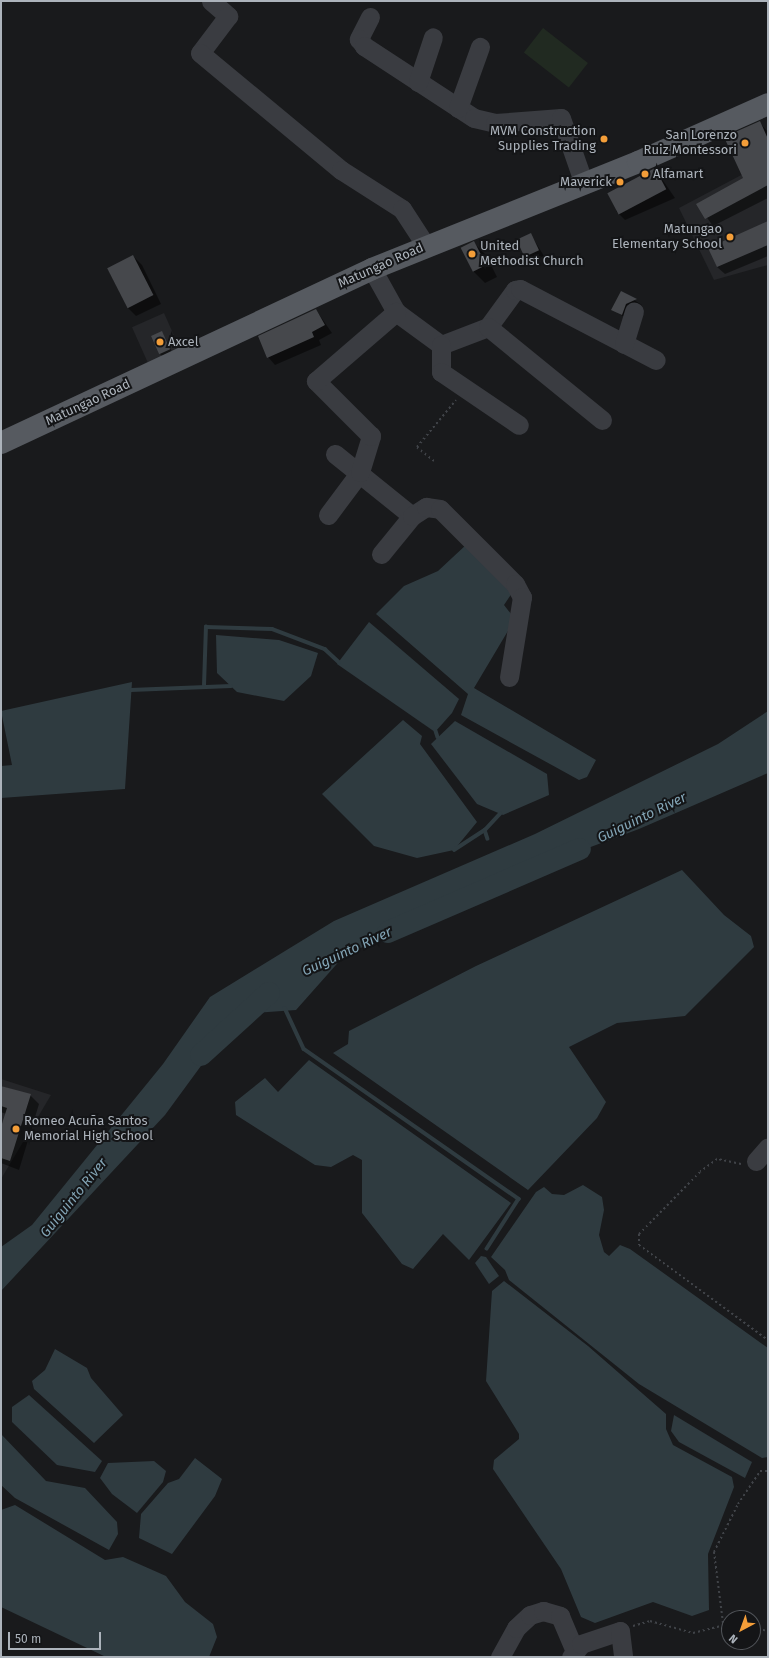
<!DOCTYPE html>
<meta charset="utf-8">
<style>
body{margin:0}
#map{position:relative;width:769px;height:1658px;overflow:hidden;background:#191a1c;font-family:"Fira Sans",sans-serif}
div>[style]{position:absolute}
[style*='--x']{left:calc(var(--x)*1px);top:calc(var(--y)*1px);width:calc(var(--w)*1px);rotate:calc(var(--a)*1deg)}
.built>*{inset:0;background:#252629;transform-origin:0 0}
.green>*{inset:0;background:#212a21;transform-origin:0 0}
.water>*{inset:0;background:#2f3b40}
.shadow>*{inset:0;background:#0007}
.stream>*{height:3.5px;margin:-1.75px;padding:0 1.75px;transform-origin:1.75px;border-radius:1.75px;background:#2f3b40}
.river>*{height:22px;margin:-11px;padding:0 11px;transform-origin:11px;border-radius:11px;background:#2f3b40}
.building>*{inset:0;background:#46484c;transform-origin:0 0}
.path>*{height:2px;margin-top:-1px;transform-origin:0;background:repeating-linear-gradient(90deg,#404348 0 2px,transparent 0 5px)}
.minor>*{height:19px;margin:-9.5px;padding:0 9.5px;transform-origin:9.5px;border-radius:9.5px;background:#3a3c41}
.major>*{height:22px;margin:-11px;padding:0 11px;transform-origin:11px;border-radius:11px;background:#565a60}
.dots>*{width:11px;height:11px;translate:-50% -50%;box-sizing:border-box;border:2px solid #141517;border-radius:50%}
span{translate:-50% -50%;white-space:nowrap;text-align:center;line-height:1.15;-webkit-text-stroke:4px #141517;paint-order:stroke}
.poi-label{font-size:13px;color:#acb3bb}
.right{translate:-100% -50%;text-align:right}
.left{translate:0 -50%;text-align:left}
.street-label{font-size:13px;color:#acb3bb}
.water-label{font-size:14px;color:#83a5b6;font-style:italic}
.frame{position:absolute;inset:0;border:2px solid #acb3bb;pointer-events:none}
.north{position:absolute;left:721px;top:1610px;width:40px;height:40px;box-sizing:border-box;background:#141517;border:1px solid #515459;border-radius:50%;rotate:221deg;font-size:11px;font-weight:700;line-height:16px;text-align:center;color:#acb3bb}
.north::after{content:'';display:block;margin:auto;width:14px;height:18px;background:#f49e39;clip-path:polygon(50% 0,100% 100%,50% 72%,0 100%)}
.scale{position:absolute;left:8px;top:1632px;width:93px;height:18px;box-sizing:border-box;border:2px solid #acb3bb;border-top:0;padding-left:5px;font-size:12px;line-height:14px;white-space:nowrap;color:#acb3bb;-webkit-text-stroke:3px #141517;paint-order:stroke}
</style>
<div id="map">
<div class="built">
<div style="clip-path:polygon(768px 161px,768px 265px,714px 280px,679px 208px)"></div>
<div style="left:164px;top:313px;width:39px;height:35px;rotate:66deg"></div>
<div style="clip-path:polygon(1px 1079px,51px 1095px,1px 1179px)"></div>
</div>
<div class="green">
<div style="left:543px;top:28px;width:57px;height:31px;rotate:38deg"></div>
</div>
<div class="water">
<div style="clip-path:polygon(467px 544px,514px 590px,504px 605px,515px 619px,474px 688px,596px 760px,587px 777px,579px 780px,461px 715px,468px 694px,376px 614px,404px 586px,438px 571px)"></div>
<div style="clip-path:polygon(369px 622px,459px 699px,452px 713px,435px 732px,337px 664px)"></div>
<div style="clip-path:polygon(216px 635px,279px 640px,318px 653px,311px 676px,284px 701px,237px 692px,217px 673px)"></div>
<div style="clip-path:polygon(132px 682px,125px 789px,1px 798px,1px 766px,12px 765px,1px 711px)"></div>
<div style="clip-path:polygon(768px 711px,768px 773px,639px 829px,470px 892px,343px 957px,296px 1010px,239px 1014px,165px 1115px,1px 1291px,1px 1247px,32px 1225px,163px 1064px,210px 997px,334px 921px,535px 834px,718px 744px)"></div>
<div style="clip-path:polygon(403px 720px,422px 736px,420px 744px,477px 822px,454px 850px,417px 858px,374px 846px,322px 794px)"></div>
<div style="clip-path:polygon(455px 721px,547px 774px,549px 795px,503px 815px,477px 804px,431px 744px)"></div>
<div style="clip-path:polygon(682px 870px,724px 915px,751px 936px,754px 947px,685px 1016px,617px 1023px,569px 1047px,606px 1102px,597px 1118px,528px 1190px,333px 1053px,348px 1044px,349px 1031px,476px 966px)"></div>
<div style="clip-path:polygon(309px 1060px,511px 1203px,469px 1260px,443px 1234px,413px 1269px,402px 1264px,362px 1213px,362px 1160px,353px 1155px,331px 1167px,315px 1165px,236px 1115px,235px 1102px,265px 1078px,278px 1092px)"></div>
<div style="clip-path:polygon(583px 1185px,602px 1197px,604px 1210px,599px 1235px,604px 1252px,609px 1256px,620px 1245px,630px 1249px,768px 1348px,768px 1457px,762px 1458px,639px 1384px,509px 1280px,505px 1270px,491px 1257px,536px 1192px,544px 1187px,552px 1194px,564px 1195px)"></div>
<div style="clip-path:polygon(481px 1256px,486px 1257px,499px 1276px,489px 1284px,475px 1263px)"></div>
<div style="clip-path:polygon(504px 1281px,588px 1346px,666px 1414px,666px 1429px,673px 1445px,732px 1477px,734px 1487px,708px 1554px,709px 1610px,692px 1616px,653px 1602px,595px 1623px,581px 1617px,561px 1569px,493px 1469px,494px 1460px,519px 1439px,519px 1434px,486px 1381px,492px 1291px)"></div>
<div style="clip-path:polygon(55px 1349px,87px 1368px,91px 1378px,123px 1415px,94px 1443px,34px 1389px,32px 1381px,45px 1370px)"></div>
<div style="clip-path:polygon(29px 1395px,102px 1461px,95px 1472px,57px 1465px,12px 1422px,12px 1407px)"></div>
<div style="clip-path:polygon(674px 1415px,752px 1462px,745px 1478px,679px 1442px,671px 1431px)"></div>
<div style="clip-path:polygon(1px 1434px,46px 1481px,85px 1488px,117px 1522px,118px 1534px,109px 1550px,15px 1498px,1px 1485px)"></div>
<div style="clip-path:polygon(195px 1458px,222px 1479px,215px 1496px,172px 1554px,139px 1538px,141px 1514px,168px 1483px,179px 1479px)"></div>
<div style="clip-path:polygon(154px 1461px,166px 1471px,163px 1482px,137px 1513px,112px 1494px,100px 1478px,108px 1463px)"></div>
<div style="clip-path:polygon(15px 1505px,105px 1560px,123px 1557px,166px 1576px,185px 1602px,213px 1624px,217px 1637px,209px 1657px,106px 1657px,1px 1607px,1px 1510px)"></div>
</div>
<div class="shadow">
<div style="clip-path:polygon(760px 123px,768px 132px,768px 198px,713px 226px,697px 204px,744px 179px)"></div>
<div style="clip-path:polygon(655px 169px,675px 198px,625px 220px,616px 211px)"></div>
<div style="clip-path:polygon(768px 223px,768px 256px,725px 274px,717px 267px)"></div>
<div style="clip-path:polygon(531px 235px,544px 256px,531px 262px,525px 256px)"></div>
<div style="clip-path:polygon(474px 243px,486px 255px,497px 277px,485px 283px,473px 271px)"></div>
<div style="clip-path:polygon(133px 256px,142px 265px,161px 304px,136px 316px,127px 307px,108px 269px)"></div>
<div style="clip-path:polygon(621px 292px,642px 305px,632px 310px,628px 320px,613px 309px)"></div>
<div style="clip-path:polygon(316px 310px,332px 333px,319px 340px,321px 345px,275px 365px,268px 357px)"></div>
<div style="clip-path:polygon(162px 332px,172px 352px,162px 356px,159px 353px)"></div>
<div style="clip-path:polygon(1px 1086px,30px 1095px,39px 1104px,19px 1170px,1px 1163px,1px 1130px,6px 1114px,1px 1112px)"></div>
</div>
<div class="stream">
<div style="--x:204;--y:686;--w:59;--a:-88.1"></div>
<div style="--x:206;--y:627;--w:66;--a:1.7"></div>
<div style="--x:272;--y:629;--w:57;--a:20.7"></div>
<div style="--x:325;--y:649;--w:19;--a:43"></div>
<div style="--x:131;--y:690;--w:100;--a:-2.3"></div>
<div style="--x:436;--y:731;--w:6;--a:72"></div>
<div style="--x:485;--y:830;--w:9;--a:72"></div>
<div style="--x:454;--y:850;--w:37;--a:-33"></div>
<div style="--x:485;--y:830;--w:22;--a:-47"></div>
<div style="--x:285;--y:1008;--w:45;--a:65.1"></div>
<div style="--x:304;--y:1049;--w:262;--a:34.9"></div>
<div style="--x:519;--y:1199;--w:59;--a:122.6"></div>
</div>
<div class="river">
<div style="--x:388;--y:932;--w:209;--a:-23.4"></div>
<div style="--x:201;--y:1055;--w:92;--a:-42.4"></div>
</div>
<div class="building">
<div style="clip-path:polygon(760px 121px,768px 139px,768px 185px,705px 219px,696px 204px,743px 178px,724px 137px)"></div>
<div style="left:655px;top:168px;width:24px;height:54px;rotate:62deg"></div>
<div style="clip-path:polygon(768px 221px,768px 245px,717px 267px,708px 248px)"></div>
<div style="left:531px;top:233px;width:19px;height:16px;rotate:65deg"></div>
<div style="left:474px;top:241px;width:27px;height:15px;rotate:63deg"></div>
<div style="left:133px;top:255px;width:45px;height:29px;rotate:63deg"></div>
<div style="clip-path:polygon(621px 291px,637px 299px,626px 304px,622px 315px,611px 310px)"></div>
<div style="clip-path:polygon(316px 309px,325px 325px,312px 332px,314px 337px,267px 358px,258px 336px)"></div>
<div style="left:162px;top:331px;width:20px;height:12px;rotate:66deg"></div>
<div style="clip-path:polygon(1px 1086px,31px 1094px,10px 1161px,1px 1158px,1px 1127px,7px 1108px,1px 1106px)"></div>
</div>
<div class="path">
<div style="--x:434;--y:461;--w:22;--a:-141"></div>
<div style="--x:417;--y:447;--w:61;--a:-50.3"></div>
<div style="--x:741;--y:1164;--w:25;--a:-168"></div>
<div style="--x:717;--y:1159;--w:21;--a:143"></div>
<div style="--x:700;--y:1172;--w:87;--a:134.5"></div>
<div style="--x:639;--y:1234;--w:11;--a:90"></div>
<div style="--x:639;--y:1245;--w:160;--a:36.4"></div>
<div style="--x:723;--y:1623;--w:72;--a:-97.2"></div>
<div style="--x:714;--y:1552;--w:54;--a:-63.4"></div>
<div style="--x:738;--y:1504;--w:40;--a:-56"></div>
<div style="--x:760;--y:1471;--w:8;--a:0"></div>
<div style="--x:633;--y:1626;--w:18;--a:-16"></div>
<div style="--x:650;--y:1621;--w:45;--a:15.6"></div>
<div style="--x:693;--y:1633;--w:37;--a:-14"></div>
<div style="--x:753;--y:1628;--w:15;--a:11"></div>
</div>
<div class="minor">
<div style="--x:211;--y:1;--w:23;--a:41"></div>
<div style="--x:228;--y:16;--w:46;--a:127.1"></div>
<div style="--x:200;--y:53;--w:183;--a:39.7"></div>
<div style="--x:341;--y:170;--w:72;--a:32.6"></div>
<div style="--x:402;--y:209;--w:44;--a:57"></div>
<div style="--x:370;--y:17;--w:25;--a:117"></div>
<div style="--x:359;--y:39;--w:9;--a:54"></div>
<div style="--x:364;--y:46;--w:131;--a:33.2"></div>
<div style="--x:474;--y:118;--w:22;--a:13"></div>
<div style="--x:495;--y:123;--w:66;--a:-4.3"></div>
<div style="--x:561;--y:118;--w:70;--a:70.8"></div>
<div style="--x:418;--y:82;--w:47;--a:-71.6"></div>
<div style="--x:458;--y:108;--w:65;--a:-70.2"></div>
<div style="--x:372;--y:269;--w:49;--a:60.8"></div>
<div style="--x:396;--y:312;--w:56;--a:36.3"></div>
<div style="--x:441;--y:345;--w:50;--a:-21"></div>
<div style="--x:488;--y:327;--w:46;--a:-53.9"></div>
<div style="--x:515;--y:290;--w:5;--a:-11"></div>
<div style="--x:520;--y:289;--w:153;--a:27.6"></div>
<div style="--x:488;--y:327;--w:147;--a:39.2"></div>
<div style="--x:624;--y:344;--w:34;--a:-73"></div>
<div style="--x:441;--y:345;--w:27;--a:90"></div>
<div style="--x:441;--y:372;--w:94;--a:34.2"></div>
<div style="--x:335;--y:454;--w:99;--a:38.8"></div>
<div style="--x:412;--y:516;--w:49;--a:129.2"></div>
<div style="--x:328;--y:515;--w:54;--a:-53.3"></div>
<div style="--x:360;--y:472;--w:38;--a:-73"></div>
<div style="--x:371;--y:436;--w:78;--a:-135"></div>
<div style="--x:316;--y:381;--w:106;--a:-40.8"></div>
<div style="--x:412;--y:516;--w:17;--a:-33"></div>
<div style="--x:426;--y:507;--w:14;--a:8"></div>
<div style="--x:440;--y:509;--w:106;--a:45"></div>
<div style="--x:515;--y:584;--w:15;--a:62"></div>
<div style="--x:522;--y:597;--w:81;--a:99.2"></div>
<div style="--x:756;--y:1161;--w:18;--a:-49"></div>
<div style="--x:500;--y:1657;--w:33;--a:-61"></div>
<div style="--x:516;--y:1628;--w:19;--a:-43"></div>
<div style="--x:530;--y:1615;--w:14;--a:-17"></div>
<div style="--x:543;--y:1611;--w:18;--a:16"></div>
<div style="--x:560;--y:1616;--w:36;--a:67"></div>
<div style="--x:571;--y:1657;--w:16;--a:-52"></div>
<div style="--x:581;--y:1644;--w:41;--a:-18.4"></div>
<div style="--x:620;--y:1631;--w:26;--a:83"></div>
</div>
<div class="major">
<div style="--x:1;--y:443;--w:410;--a:-25.1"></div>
<div style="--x:372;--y:269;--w:287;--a:-21.9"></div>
<div style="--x:638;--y:162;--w:142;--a:-24"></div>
</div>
<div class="dots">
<div style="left:604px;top:139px;background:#f49e39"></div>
<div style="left:745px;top:143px;background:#f49e39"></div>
<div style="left:645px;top:174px;background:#f49e39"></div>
<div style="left:620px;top:182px;background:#f49e39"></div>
<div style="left:730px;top:237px;background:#f49e39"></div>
<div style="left:472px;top:254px;background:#f49e39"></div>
<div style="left:160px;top:342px;background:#f49e39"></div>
<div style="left:16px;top:1129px;background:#f49e39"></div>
</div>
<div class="poi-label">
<span class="right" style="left:596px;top:139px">MVM Construction<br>Supplies Trading</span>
<span class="right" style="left:737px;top:143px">San Lorenzo<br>Ruiz Montessori</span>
<span class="left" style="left:653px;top:174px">Alfamart</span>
<span class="right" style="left:612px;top:182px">Maverick</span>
<span class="right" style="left:722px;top:237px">Matungao<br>Elementary School</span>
<span class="left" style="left:480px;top:254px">United<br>Methodist Church</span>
<span class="left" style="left:168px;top:342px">Axcel</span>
<span class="left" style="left:24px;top:1129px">Romeo Acuña Santos<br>Memorial High School</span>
</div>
<div class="street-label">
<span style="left:381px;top:266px;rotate:-24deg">Matungao Road</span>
<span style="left:88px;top:403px;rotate:-25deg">Matungao Road</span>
</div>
<div class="water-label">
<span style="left:642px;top:818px;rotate:-26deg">Guiguinto River</span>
<span style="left:347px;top:952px;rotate:-25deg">Guiguinto River</span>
<span style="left:74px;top:1198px;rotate:-51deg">Guiguinto River</span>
</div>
<div class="frame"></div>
<div class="north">N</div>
<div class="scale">50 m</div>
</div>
